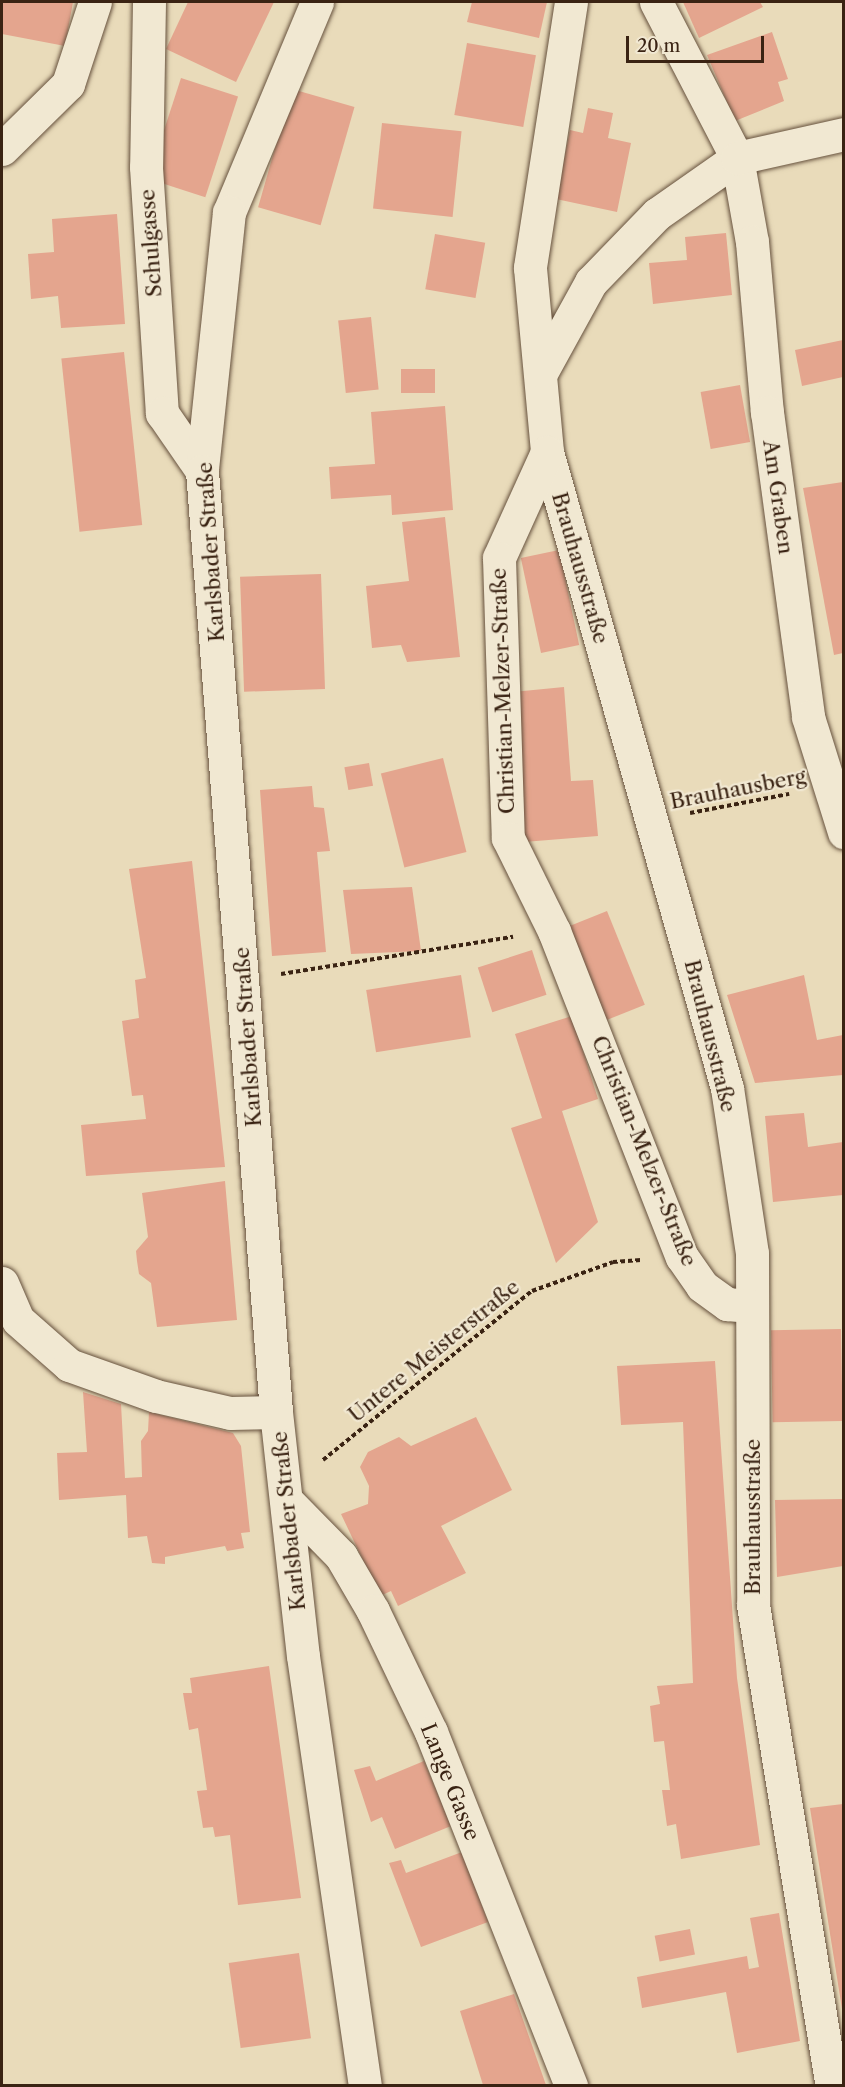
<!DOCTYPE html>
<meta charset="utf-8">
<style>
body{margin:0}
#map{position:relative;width:845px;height:2087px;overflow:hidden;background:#e9dbba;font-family:"Libre Caslon Text",serif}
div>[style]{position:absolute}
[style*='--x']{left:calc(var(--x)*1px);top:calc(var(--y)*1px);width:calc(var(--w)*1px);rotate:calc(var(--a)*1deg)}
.building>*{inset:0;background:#e4a58e;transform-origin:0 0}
.path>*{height:4px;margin-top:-2px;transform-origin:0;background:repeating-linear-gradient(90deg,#3a2313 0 4.5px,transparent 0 7.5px)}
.roads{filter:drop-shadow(0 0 2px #66513d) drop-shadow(0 0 2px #66513d)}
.minor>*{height:33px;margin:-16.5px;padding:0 16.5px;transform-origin:16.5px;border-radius:16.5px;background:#f1e8d2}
span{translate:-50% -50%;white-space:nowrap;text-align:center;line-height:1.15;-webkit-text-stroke:4.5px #f1e8d2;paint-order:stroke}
.street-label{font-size:21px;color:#3a2313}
.frame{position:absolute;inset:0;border:3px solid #3a2313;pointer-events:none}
.scale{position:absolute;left:626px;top:36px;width:138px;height:27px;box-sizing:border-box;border:3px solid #3a2313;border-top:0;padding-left:8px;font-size:18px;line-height:21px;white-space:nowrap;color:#3a2313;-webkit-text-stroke:4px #f1e8d2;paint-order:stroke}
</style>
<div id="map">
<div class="building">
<div style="clip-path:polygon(2px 2px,73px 2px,65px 46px,2px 34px)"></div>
<div style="clip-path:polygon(188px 2px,274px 2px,236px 82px,166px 49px)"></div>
<div style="clip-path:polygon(472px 2px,547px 2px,539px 38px,467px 22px)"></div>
<div style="clip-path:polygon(683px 2px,760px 2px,763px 7px,699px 38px)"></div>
<div style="clip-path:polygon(772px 32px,788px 79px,778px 82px,784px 101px,735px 121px,707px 55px)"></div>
<div style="left:467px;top:43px;width:70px;height:73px;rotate:10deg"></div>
<div style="left:181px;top:78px;width:60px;height:106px;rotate:18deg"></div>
<div style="left:292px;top:89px;width:65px;height:123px;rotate:16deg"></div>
<div style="clip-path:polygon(588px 108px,613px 113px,608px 138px,631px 143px,617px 212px,556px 199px,570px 130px,583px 133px)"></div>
<div style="left:382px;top:123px;width:80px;height:86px;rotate:6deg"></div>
<div style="clip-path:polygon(117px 214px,125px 324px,61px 328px,58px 296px,31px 299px,28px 254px,54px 252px,52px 219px)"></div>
<div style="clip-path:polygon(726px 233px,732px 295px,653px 304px,649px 263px,687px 260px,685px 237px)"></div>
<div style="left:435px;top:234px;width:51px;height:56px;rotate:10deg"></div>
<div style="left:371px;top:317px;width:73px;height:33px;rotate:84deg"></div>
<div style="clip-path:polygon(843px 340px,843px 377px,802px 386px,795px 350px)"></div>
<div style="left:124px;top:352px;width:174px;height:63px;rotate:84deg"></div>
<div style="left:401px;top:369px;width:34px;height:24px"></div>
<div style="left:740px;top:385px;width:58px;height:40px;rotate:80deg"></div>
<div style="clip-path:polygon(445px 406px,453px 510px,392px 515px,391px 495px,331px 499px,329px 467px,375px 464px,371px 412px)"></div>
<div style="clip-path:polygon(843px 482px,843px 653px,834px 655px,803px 488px)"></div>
<div style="clip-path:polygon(445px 517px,460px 657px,407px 662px,401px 645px,372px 648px,366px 586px,409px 581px,402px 522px)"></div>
<div style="left:559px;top:550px;width:97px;height:39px;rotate:78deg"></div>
<div style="left:321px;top:574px;width:115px;height:81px;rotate:88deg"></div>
<div style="clip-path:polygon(564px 687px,571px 781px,593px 780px,598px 836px,524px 842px,513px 692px)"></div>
<div style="left:443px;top:758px;width:97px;height:64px;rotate:76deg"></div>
<div style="left:369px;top:763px;width:23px;height:25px;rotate:80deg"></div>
<div style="clip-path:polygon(312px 786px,314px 807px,324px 808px,330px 851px,317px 852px,326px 952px,272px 956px,260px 790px)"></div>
<div style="clip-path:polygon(192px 861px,225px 1167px,86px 1176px,81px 1125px,146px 1119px,143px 1095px,132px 1096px,122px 1021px,139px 1018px,135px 980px,146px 978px,129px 869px)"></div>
<div style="clip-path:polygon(412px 887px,421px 951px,351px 954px,343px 890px)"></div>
<div style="left:607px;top:911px;width:101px;height:43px;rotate:68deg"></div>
<div style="left:532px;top:950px;width:47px;height:57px;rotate:72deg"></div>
<div style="left:461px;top:975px;width:63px;height:96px;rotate:81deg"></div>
<div style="clip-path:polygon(804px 975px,817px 1040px,843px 1035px,843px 1075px,755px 1083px,727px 995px)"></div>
<div style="clip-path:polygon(572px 1016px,598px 1099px,562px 1111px,598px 1222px,556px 1263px,511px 1128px,542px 1118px,515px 1034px)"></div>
<div style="clip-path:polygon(804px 1113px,808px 1147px,843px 1142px,843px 1195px,773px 1202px,765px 1116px)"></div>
<div style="clip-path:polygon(225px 1181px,237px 1320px,157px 1327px,151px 1283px,139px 1274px,137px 1261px,136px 1251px,148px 1237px,142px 1193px)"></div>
<div style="left:841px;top:1329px;width:92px;height:70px;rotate:89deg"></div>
<div style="clip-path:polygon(715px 1361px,737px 1678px,760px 1845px,681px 1859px,676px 1824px,667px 1826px,662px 1790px,670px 1790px,664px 1741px,654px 1742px,650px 1706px,660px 1704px,657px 1686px,693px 1683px,683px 1422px,621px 1425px,617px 1366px)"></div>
<div style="clip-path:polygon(83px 1392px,121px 1404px,125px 1478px,142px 1477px,141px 1441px,148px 1431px,149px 1412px,233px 1433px,241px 1446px,250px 1532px,241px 1533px,244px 1548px,227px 1551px,225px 1546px,165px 1557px,165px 1564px,152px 1563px,147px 1536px,128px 1538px,126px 1495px,59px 1500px,57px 1453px,87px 1452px)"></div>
<div style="clip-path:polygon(476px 1417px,512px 1490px,441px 1526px,466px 1573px,398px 1606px,391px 1591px,380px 1596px,341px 1514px,368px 1504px,369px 1486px,360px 1467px,368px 1452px,399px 1437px,411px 1446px)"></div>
<div style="clip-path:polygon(843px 1499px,843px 1566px,777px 1577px,775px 1500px)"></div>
<div style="clip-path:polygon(269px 1666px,301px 1898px,238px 1905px,230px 1835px,215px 1837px,213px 1827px,203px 1828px,197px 1791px,207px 1790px,198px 1728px,189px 1730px,183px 1693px,192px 1693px,190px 1678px)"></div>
<div style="clip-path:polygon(424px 1761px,451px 1826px,395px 1849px,382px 1817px,371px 1822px,354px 1770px,370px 1766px,376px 1781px)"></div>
<div style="clip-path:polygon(843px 1804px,843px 2009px,842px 2009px,810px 1808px)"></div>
<div style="clip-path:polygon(462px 1852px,488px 1922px,421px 1947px,389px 1863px,401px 1860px,406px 1873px)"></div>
<div style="clip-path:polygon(779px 1913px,800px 2041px,737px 2053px,726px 1992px,642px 2008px,637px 1977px,747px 1956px,749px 1969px,759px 1967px,750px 1918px)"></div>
<div style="left:690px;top:1929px;width:26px;height:36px;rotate:79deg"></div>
<div style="left:299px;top:1953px;width:86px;height:71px;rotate:82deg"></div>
<div style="clip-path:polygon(514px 1994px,546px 2085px,483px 2085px,460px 2011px)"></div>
</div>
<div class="path">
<div style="--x:690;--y:813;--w:101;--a:-10.9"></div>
<div style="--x:281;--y:974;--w:235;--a:-9.1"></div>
<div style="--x:323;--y:1460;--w:269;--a:-39"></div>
<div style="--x:532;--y:1291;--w:86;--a:-19.7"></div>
<div style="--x:613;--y:1262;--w:28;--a:-4"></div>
</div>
<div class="roads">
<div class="minor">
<div style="--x:149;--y:2;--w:165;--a:91"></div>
<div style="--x:146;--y:167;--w:247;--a:86.3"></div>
<div style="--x:162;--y:413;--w:70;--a:55.4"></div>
<div style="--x:317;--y:2;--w:228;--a:112.7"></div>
<div style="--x:229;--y:212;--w:260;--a:96"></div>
<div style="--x:202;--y:471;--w:944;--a:85.5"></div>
<div style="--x:276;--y:1412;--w:245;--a:83.7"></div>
<div style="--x:303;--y:1656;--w:434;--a:81.8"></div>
<div style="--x:571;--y:2;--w:269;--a:98.8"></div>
<div style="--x:530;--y:268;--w:185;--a:84.7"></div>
<div style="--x:547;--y:452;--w:661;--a:74.2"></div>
<div style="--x:727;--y:1088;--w:167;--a:81.4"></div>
<div style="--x:752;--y:1253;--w:352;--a:89.8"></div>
<div style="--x:753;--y:1605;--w:487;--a:80.7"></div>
<div style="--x:656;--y:2;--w:176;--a:62.6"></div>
<div style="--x:737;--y:158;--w:85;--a:79.9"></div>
<div style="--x:752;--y:242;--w:171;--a:85"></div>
<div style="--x:767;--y:412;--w:308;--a:82.3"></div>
<div style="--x:808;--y:717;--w:121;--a:72.6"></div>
<div style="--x:2;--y:149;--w:93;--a:-44.6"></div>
<div style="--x:68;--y:84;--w:86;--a:-71.8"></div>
<div style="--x:542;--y:371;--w:102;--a:-61.2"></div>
<div style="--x:591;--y:282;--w:95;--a:-45.9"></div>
<div style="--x:657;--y:214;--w:98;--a:-35"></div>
<div style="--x:737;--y:158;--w:110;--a:-12.6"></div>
<div style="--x:547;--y:452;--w:116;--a:114.4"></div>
<div style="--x:499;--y:558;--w:280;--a:88.2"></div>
<div style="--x:508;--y:838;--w:104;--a:63.7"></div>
<div style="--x:554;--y:931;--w:350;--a:68.6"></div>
<div style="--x:682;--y:1257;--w:35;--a:55"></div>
<div style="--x:702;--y:1286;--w:31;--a:36"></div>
<div style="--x:727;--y:1304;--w:24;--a:5"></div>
<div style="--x:2;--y:1283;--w:40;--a:66.6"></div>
<div style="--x:18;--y:1320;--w:68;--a:41.4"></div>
<div style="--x:69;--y:1365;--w:92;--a:19.6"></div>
<div style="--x:156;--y:1396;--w:76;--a:12.9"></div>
<div style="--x:230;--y:1413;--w:46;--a:-1.2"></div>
<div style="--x:288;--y:1502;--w:76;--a:45.5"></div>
<div style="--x:341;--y:1556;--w:64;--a:59.8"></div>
<div style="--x:373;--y:1611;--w:134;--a:64.4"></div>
<div style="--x:431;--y:1732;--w:381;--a:68.4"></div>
</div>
</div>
<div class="street-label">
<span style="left:151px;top:243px;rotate:-94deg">Schulgasse</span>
<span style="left:778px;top:497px;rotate:82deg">Am Graben</span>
<span style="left:211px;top:552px;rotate:-94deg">Karlsbader Straße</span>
<span style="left:580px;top:568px;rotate:74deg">Brauhausstraße</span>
<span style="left:503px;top:691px;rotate:-92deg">Christian-Melzer-Straße</span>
<span style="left:738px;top:789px;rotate:-11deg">Brauhausberg</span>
<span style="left:710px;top:1036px;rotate:76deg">Brauhausstraße</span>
<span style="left:248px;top:1037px;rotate:-94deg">Karlsbader Straße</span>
<span style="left:644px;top:1151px;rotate:68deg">Christian-Melzer-Straße</span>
<span style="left:434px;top:1351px;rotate:-39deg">Untere Meisterstraße</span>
<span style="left:753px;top:1517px;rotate:-90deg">Brauhausstraße</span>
<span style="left:289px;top:1521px;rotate:-96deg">Karlsbader Straße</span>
<span style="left:450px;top:1782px;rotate:68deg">Lange Gasse</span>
</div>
<div class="frame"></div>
<div class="scale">20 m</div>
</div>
